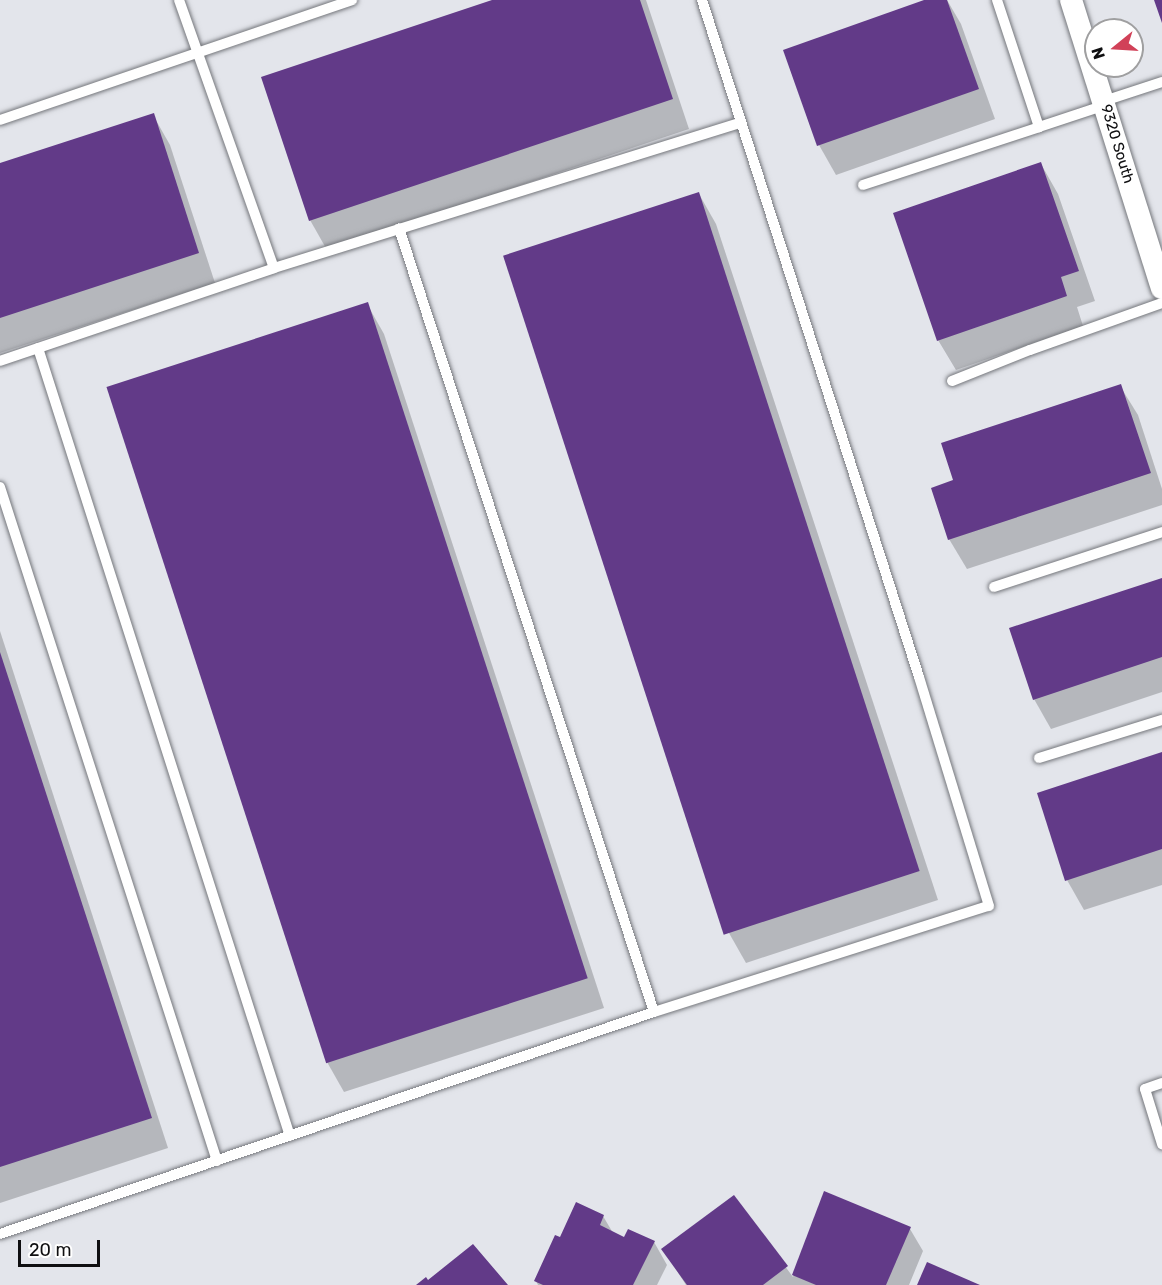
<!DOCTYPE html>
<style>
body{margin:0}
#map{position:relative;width:1162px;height:1285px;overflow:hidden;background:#e3e5eb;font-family:Rubik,sans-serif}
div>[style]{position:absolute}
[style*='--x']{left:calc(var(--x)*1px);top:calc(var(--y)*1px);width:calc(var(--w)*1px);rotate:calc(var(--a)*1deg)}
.shadow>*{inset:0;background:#0003}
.building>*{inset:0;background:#623a88;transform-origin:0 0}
.roads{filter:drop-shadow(0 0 2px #75777c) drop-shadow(0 0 2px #75777c)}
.service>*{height:10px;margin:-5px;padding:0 5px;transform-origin:5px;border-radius:5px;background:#fff}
.minor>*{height:22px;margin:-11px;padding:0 11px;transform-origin:11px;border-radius:11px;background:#fff}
span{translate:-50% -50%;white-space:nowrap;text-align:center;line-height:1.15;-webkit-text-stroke:6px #fff;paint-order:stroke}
.street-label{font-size:15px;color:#0f0f11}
.north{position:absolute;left:1084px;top:18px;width:60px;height:60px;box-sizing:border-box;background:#fff;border:2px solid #9f9fa0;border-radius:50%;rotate:252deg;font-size:16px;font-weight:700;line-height:24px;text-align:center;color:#0f0f11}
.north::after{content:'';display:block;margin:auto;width:21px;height:27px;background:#d14158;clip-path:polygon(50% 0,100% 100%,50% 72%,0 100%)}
.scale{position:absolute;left:18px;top:1240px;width:82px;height:27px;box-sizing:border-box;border:3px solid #0f0f11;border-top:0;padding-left:8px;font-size:18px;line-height:21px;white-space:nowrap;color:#0f0f11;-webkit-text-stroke:4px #fff;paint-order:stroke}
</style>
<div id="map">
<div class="shadow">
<div style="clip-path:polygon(496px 0,646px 0,689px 129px,327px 250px,310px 220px)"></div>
<div style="clip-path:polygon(928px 0,947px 0,961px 24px,995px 119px,836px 175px,819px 145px)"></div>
<div style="clip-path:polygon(153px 115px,170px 145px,215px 283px,0 353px,0 165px)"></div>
<div style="clip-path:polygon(1041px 164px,1058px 194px,1095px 301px,1077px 307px,1083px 326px,956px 370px,938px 340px)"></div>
<div style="clip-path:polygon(699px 194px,716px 224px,938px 900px,746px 963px,729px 933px)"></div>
<div style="clip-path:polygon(367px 304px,384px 334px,604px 1008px,344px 1092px,327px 1062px)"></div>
<div style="clip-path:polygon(1120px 386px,1138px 415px,1162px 489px,1162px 505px,967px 569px,949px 539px,955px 481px)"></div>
<div style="clip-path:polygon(1162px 579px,1162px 692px,1051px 729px,1034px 699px)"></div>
<div style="clip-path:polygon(0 631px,168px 1148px,0 1203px)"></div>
<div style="clip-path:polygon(1162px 754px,1162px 885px,1084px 910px,1067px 880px)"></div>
<div style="clip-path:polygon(824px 1193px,910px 1229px,923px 1251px,909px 1285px,686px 1285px,663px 1249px,734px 1197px,793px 1277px)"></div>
<div style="clip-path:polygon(603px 1216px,613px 1233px,625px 1239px,654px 1242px,667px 1265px,657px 1285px,538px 1285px,536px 1281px,561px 1239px)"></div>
</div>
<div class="building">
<div style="clip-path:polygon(492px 0,640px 0,673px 99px,309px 221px,261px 77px)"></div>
<div style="clip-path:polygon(924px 0,947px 0,979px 89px,817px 146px,783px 50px)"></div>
<div style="clip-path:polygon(1154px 0,1162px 0,1162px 23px)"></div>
<div style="clip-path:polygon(154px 113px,199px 253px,0 318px,0 163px)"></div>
<div style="clip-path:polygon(1041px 162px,1079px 271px,1061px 277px,1067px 296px,937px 341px,893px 213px)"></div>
<div style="left:699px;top:192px;width:714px;height:206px;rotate:72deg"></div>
<div style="left:368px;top:302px;width:711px;height:275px;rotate:72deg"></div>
<div style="clip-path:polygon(1121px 384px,1151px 473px,948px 540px,931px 488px,953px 480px,941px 443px)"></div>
<div style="clip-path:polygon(1162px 578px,1162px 657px,1033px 700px,1009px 628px)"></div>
<div style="clip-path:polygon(0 652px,152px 1118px,0 1167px)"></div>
<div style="clip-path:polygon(1162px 752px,1162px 849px,1065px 881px,1037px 793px)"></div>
<div style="clip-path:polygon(824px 1191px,911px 1227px,886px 1285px,816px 1285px,792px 1275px)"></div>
<div style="clip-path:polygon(734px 1195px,788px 1266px,763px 1285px,687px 1285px,661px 1249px)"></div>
<div style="clip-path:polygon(576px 1202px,604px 1215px,600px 1225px,624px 1237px,628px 1229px,655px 1241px,633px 1285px,543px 1285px,534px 1281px,555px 1235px,560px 1237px)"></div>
<div style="clip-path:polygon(473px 1244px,508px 1285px,416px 1285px,426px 1277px,428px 1280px)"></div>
<div style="clip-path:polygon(927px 1262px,980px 1285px,917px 1285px)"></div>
</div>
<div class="roads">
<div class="service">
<div style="--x:179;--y:0;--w:284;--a:70.5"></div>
<div style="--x:997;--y:0;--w:134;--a:71.7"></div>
<div style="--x:1039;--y:127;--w:70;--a:-18.4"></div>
<div style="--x:1104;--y:101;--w:61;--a:-18.1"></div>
<div style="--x:0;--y:120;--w:372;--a:-18.8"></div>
<div style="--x:863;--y:185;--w:185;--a:-18.2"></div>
<div style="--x:38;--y:348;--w:827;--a:72.27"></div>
<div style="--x:0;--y:361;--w:289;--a:-18.7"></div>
<div style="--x:274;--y:268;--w:488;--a:-17.3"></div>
<div style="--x:952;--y:381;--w:84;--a:-21.7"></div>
<div style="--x:1030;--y:350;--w:140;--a:-19.6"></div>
<div style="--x:0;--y:487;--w:708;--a:72.15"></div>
<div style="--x:994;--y:587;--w:177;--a:-18.1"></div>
<div style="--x:1039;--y:758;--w:129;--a:-17.2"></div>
<div style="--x:654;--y:1012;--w:351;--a:-17.6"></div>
<div style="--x:989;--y:906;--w:239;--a:-107"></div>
<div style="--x:919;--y:677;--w:711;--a:-107.77"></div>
<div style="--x:1162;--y:1083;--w:18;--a:161"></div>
<div style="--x:1145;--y:1089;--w:58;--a:72.8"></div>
<div style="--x:0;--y:1234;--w:691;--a:-18.75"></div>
<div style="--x:654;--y:1012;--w:824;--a:-108.02"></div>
</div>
<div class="minor">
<div style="--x:1071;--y:0;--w:302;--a:72.5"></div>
</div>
</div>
<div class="street-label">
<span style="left:1117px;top:144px;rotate:73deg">9320 South</span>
</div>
<div class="north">N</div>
<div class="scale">20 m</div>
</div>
